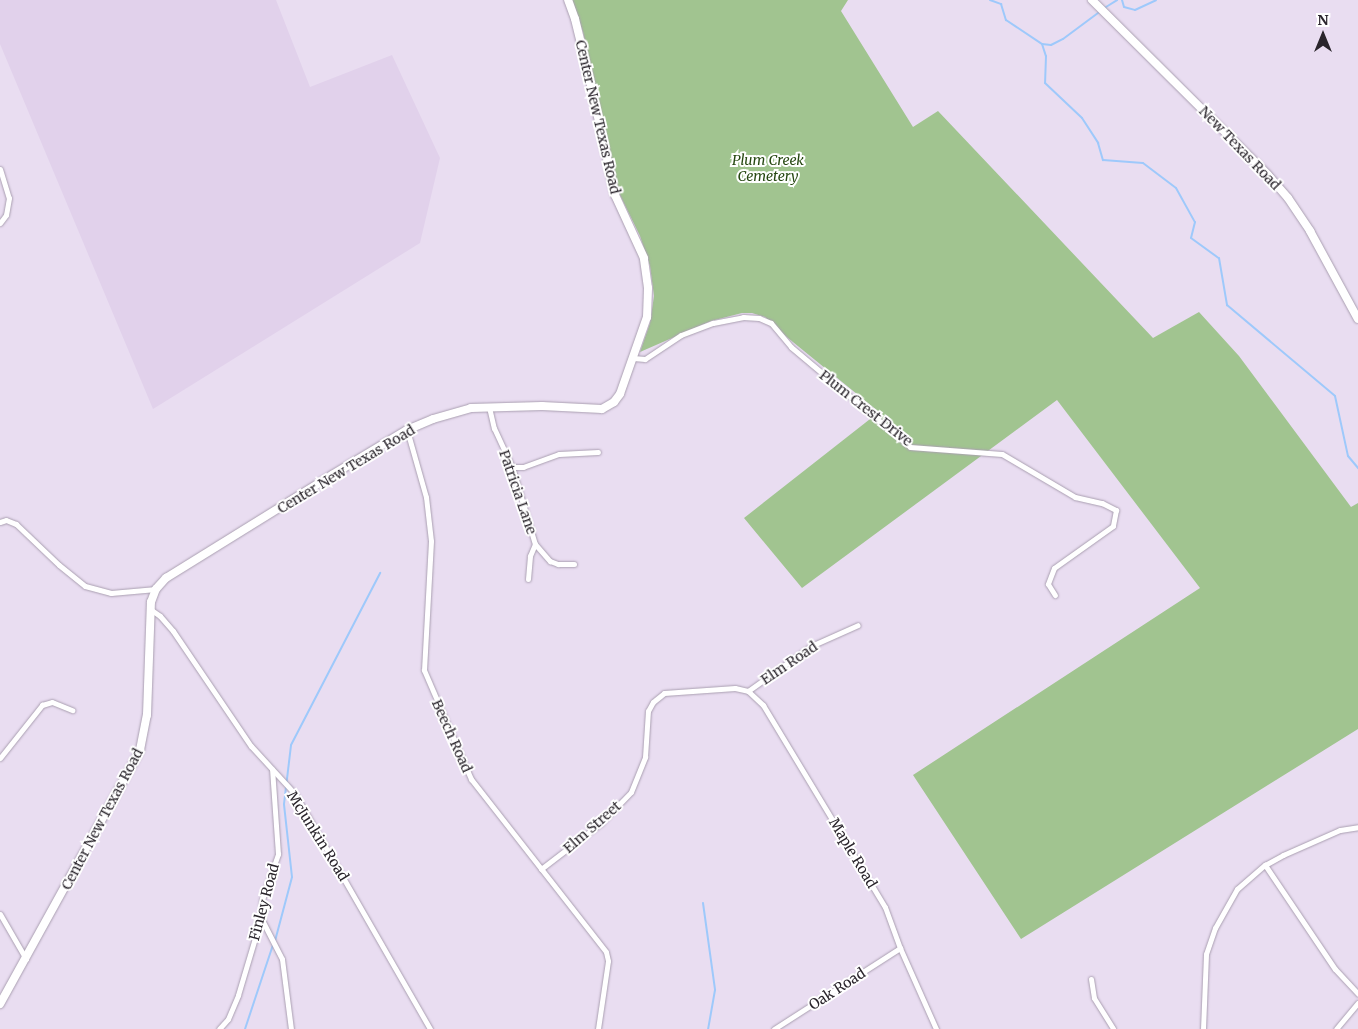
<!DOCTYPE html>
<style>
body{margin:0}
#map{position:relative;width:1358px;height:1029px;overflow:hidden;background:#e9ddf1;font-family:Merriweather,serif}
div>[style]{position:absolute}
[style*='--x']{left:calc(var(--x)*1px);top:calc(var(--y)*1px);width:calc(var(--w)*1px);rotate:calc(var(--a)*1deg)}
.built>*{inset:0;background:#e1d1eb}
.green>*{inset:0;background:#a1c490}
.stream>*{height:2px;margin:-1px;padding:0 1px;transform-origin:1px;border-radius:1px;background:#9ec9fb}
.roads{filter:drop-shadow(0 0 1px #aa9fb1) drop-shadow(0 0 1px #aa9fb1)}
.street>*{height:5px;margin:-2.5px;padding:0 2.5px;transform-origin:2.5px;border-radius:2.5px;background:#fff}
.secondary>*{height:8px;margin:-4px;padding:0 4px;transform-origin:4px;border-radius:4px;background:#fff}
.primary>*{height:8px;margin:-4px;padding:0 4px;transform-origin:4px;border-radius:4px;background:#fff}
span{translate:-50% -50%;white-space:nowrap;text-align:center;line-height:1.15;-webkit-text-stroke:4px #fff;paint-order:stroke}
.street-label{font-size:14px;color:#2a252c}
.park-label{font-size:14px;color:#254710;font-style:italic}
.north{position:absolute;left:1298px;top:10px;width:50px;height:50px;-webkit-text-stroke:4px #fff;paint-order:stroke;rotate:0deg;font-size:14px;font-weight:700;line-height:20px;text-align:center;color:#2a252c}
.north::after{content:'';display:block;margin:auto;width:18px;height:22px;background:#2a252c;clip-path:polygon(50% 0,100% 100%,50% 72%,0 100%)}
</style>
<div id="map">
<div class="built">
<div style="clip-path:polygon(0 0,276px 0,310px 87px,392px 55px,440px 158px,420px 243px,153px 409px,0 44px)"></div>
</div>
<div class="green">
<div style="clip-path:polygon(572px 0,848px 0,841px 11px,913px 127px,938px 111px,1153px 338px,1199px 312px,1239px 356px,1351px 507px,1358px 503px,1358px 729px,1021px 939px,913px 775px,1200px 588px,1057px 400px,802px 588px,744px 518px,879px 412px,788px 338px,765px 317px,752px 313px,742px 313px,711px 321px,640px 352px,650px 323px,654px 296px,650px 266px,640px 236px,619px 193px,583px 32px)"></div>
</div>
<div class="stream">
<div style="--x:990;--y:0;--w:12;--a:20"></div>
<div style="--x:1001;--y:4;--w:17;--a:73"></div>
<div style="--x:1006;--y:20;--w:43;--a:33.7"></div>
<div style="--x:1042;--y:44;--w:9;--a:6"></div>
<div style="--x:1051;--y:45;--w:13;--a:-27"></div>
<div style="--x:1063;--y:39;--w:44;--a:-36.6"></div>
<div style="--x:1122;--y:0;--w:7;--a:74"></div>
<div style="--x:1124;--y:7;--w:11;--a:15"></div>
<div style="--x:1135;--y:10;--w:23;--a:-25"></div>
<div style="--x:1106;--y:7;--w:13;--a:-32"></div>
<div style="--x:1042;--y:44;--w:13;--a:72"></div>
<div style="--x:1046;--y:56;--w:27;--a:92"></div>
<div style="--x:1045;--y:83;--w:51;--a:43.4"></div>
<div style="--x:1082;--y:118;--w:30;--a:57"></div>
<div style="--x:1098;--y:143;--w:18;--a:74"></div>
<div style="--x:1103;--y:160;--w:40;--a:4.3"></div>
<div style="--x:1143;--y:163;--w:41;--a:37.1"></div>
<div style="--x:1176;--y:188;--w:39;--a:61"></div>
<div style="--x:1195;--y:222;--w:16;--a:104"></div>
<div style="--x:1191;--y:238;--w:34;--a:36"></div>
<div style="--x:1219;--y:258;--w:48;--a:80.3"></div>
<div style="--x:1227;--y:305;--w:141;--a:40.1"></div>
<div style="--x:1335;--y:396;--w:61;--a:77.8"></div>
<div style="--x:1348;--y:456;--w:16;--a:50"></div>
<div style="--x:703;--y:903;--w:88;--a:82.1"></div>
<div style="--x:715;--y:990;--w:40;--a:100"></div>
<div style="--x:275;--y:941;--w:66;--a:-75.1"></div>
<div style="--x:292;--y:877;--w:73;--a:-96.3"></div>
<div style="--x:284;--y:804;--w:59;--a:-83.2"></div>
<div style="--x:291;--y:745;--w:194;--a:-62.6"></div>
<div style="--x:245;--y:1029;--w:89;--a:-71.6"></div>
</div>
<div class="roads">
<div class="street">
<div style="--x:0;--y:169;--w:30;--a:73"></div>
<div style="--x:9;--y:198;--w:17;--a:100"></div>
<div style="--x:6;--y:215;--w:10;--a:127"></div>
<div style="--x:633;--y:358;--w:12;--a:5"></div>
<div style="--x:645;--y:359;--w:43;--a:-33.7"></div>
<div style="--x:681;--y:335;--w:34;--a:-21"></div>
<div style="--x:713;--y:323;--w:31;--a:-11"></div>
<div style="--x:743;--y:317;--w:16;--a:4"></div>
<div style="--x:759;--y:318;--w:13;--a:23"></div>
<div style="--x:771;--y:323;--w:31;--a:50"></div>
<div style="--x:791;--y:347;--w:155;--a:40"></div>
<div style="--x:910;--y:447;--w:92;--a:4.4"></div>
<div style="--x:1002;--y:454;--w:85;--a:30.5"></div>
<div style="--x:1075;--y:497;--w:28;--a:13"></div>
<div style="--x:1102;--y:503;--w:16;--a:27"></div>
<div style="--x:1116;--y:510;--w:16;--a:101"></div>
<div style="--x:1113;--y:526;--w:72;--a:144.6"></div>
<div style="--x:1054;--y:568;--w:17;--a:111"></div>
<div style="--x:1048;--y:584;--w:13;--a:58"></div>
<div style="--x:489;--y:407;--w:22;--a:77"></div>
<div style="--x:494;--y:428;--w:43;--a:65.2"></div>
<div style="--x:512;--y:467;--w:80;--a:73.4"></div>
<div style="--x:535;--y:544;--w:13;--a:113"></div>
<div style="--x:530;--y:556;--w:23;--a:95"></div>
<div style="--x:407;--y:430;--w:70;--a:74.2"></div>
<div style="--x:426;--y:497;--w:44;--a:83.5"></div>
<div style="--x:431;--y:541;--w:129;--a:93.1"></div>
<div style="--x:424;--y:670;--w:119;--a:66.7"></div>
<div style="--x:471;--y:779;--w:219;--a:52"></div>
<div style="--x:606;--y:952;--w:9;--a:77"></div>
<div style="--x:608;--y:961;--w:69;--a:98.4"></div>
<div style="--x:512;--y:467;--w:11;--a:0"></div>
<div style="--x:523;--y:467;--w:38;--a:-20"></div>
<div style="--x:559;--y:454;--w:39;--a:-3"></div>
<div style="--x:0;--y:522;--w:6;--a:-18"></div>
<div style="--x:6;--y:520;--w:11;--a:22"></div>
<div style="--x:16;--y:524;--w:59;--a:43.6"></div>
<div style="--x:59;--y:565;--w:33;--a:39"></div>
<div style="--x:85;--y:586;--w:27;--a:15"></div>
<div style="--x:111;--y:593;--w:45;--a:-5.1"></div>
<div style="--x:535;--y:544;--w:23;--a:49"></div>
<div style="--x:550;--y:561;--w:9;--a:21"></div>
<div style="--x:558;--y:564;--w:16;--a:0"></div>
<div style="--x:150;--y:609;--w:12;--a:35"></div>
<div style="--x:160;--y:616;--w:20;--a:49"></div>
<div style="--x:173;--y:631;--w:139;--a:55.9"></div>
<div style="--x:251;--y:746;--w:65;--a:47.5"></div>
<div style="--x:295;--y:794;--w:271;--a:60.1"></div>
<div style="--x:748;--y:691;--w:77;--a:-35.5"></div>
<div style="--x:811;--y:646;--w:51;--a:-24.1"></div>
<div style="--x:0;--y:758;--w:68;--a:-51.6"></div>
<div style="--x:42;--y:705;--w:10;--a:-17"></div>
<div style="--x:52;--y:702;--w:22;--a:22"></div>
<div style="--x:1265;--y:865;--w:125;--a:56.1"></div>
<div style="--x:1335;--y:969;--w:34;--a:47"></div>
<div style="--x:541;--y:869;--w:76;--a:-37.5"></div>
<div style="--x:601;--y:823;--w:43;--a:-45.9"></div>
<div style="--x:631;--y:792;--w:38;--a:-68"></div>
<div style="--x:645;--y:757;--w:46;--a:-86.3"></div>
<div style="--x:648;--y:711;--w:10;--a:-61"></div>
<div style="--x:653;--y:702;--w:14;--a:-39"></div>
<div style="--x:664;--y:693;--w:71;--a:-4"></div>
<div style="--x:735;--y:688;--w:13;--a:13"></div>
<div style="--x:748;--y:691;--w:21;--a:43"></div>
<div style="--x:763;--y:705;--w:236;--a:58.9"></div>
<div style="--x:885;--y:907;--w:44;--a:69.9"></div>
<div style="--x:900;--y:948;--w:89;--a:66"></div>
<div style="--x:0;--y:914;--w:52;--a:60"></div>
<div style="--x:261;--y:918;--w:46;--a:62.9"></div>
<div style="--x:282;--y:959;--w:71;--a:82.7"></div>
<div style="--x:1091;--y:979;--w:19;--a:81"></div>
<div style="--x:1094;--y:998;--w:36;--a:58"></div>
<div style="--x:219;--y:1029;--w:13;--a:-48"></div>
<div style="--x:228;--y:1019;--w:26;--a:-67"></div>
<div style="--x:238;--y:995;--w:80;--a:-73.4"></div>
<div style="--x:261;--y:918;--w:18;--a:-87"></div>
<div style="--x:262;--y:900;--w:49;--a:-70.8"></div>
<div style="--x:278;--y:854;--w:85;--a:-94"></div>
<div style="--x:774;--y:1029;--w:150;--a:-32.7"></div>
<div style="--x:1203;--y:1029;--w:75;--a:-87.7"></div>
<div style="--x:1206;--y:954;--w:28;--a:-71"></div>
<div style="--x:1215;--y:928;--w:45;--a:-60.6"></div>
<div style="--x:1237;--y:889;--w:37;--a:-41"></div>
<div style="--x:1265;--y:865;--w:21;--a:-29"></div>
<div style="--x:1283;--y:855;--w:62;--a:-23.7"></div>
<div style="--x:1340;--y:830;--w:18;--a:-9"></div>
<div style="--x:1336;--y:1029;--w:34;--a:-50"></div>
</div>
<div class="secondary">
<div style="--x:0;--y:1004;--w:290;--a:-61.1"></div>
<div style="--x:140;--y:750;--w:36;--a:-79"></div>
<div style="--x:147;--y:715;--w:113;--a:-88"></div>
<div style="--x:151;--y:602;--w:14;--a:-69"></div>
<div style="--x:156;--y:589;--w:15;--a:-48"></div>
<div style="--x:166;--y:578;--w:195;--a:-31.8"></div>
<div style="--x:332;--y:475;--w:87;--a:-31"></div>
<div style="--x:407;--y:430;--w:28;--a:-23"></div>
<div style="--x:433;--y:419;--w:40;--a:-16"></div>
<div style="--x:471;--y:408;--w:71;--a:-1.6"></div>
<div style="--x:542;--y:406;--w:60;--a:2.9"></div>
<div style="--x:602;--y:409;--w:14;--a:-30"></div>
<div style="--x:614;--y:402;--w:10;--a:-53"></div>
<div style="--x:620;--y:394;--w:82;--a:-70.7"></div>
<div style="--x:647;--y:317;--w:29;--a:-88"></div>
<div style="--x:648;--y:288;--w:30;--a:-98"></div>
<div style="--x:644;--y:258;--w:69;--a:-114.7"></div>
<div style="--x:615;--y:195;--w:122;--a:-102.3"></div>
<div style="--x:589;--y:76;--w:59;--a:-103.8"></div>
<div style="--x:575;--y:19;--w:20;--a:-110"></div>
</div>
<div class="primary">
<div style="--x:1092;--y:0;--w:248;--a:44.8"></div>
<div style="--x:1268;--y:175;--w:30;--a:49"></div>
<div style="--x:1288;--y:198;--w:40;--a:56"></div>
<div style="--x:1310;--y:231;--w:100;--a:61.4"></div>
</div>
</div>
<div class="street-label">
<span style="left:598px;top:117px;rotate:77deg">Center New Texas Road</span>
<span style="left:1240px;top:148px;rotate:46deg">New Texas Road</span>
<span style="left:866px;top:408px;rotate:38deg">Plum Crest Drive</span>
<span style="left:346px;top:469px;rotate:-31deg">Center New Texas Road</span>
<span style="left:518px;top:492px;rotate:71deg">Patricia Lane</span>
<span style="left:789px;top:663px;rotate:-34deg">Elm Road</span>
<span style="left:452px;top:736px;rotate:66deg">Beech Road</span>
<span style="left:102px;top:819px;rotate:-62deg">Center New Texas Road</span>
<span style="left:592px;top:827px;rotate:-41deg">Elm Street</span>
<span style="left:318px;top:836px;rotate:58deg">McJunkin Road</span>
<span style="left:853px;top:853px;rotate:59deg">Maple Road</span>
<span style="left:264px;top:902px;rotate:-75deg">Finley Road</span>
<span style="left:837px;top:989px;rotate:-33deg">Oak Road</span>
</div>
<div class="park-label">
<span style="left:768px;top:168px">Plum Creek<br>Cemetery</span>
</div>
<div class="north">N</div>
</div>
